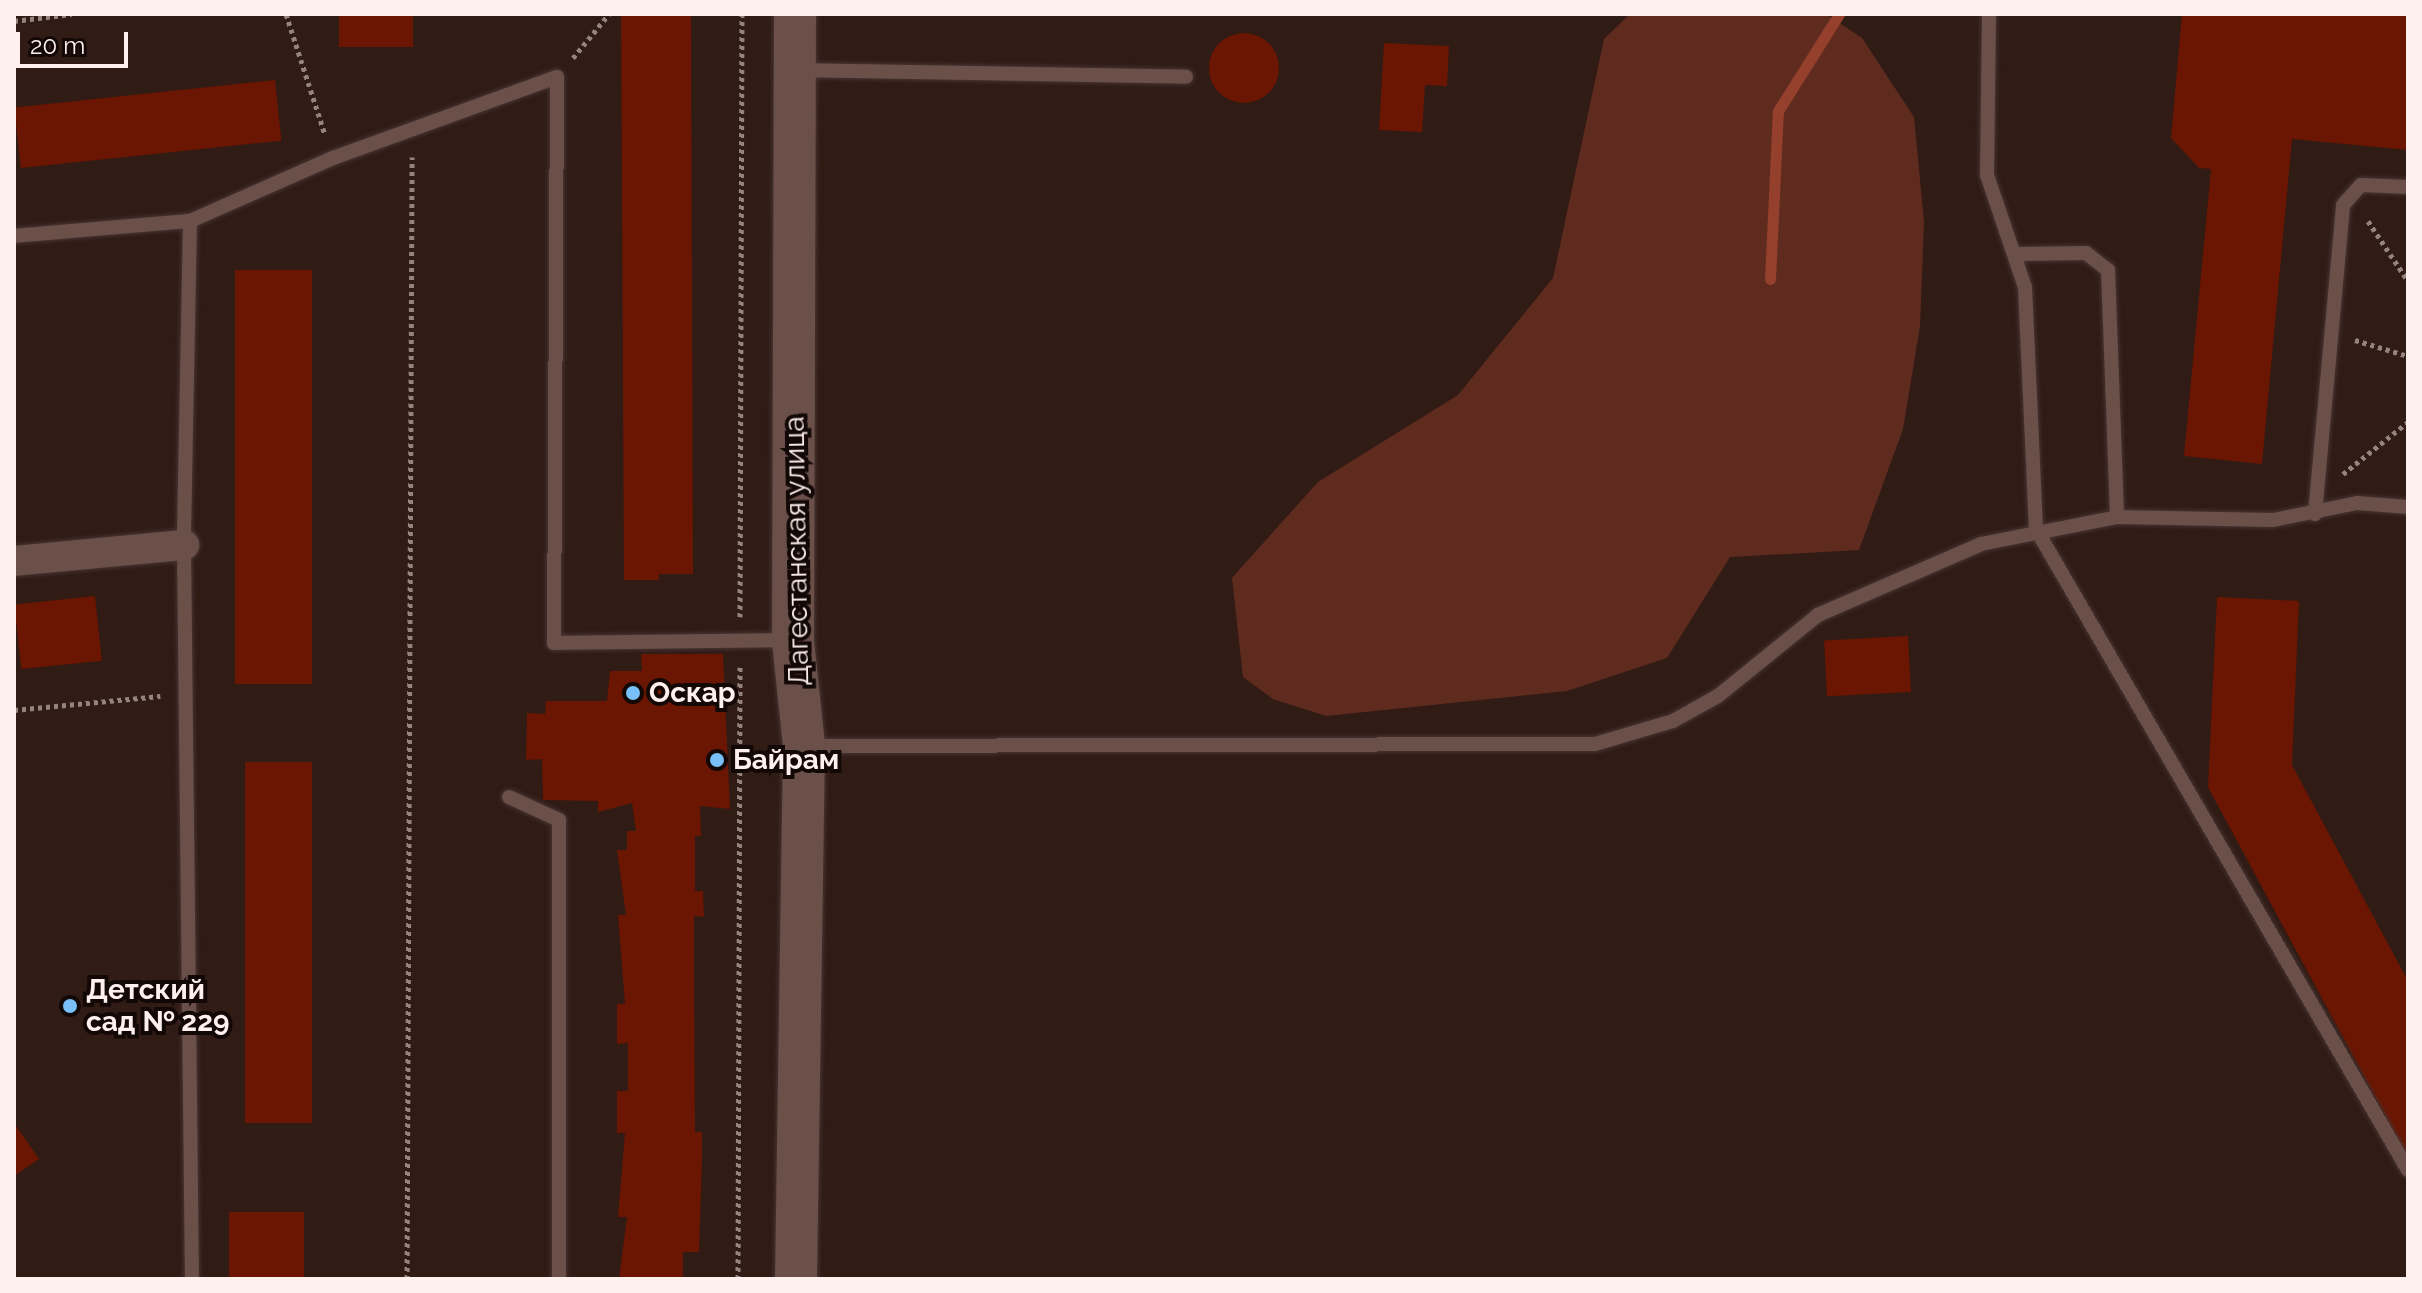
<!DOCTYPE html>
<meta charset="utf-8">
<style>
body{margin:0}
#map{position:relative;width:2422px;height:1293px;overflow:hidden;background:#311b15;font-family:Raleway,sans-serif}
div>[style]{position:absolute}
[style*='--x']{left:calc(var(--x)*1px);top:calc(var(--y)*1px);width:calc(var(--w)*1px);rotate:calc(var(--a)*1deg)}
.green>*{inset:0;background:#602b1f}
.stream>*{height:11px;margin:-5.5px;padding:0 5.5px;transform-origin:5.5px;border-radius:5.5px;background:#95402c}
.building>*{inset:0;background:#6a1602;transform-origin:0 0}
.round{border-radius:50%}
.path>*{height:5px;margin-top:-2.5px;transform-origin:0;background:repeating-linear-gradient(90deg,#94837e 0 4px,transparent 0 8px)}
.roads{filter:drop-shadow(0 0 2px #463432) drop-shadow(0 0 2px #463432)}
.lane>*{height:14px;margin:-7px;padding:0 7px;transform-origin:7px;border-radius:7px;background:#6b504a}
.street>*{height:30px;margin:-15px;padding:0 15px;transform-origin:15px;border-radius:15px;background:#6b504a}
.secondary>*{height:42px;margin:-21px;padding:0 21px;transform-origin:21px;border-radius:21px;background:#6b504a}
.dots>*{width:22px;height:22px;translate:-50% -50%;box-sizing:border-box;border:4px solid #120806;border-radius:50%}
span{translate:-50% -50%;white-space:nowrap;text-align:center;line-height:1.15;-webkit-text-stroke:8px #120806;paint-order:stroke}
.street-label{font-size:28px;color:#fef1ed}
.poi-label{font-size:28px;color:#fef1ed;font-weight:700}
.left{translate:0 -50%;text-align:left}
.frame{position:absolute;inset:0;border:16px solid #fef1ed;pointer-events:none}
.scale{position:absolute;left:16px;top:32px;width:112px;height:36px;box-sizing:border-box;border:4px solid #fef1ed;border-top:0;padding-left:10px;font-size:24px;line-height:28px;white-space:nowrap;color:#fef1ed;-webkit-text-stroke:6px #120806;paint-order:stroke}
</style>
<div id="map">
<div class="green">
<div style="clip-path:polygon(1630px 14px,1826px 14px,1862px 38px,1914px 117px,1924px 222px,1920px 326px,1903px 429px,1859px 550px,1730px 557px,1667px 658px,1567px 691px,1326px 716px,1273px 699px,1243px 677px,1232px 578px,1318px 482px,1458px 395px,1553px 278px,1604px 39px)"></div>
</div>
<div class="stream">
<div style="--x:1770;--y:279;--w:168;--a:-87.3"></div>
<div style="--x:1778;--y:111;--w:115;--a:-57.8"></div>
</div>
<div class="building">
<div style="left:339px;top:14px;width:74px;height:33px"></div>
<div style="clip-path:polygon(621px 14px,691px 14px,693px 574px,659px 574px,659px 580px,624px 580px)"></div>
<div style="clip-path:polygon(2182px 14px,2408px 16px,2408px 150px,2292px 139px,2262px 464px,2184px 456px,2211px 169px,2199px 168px,2171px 138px)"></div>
<div class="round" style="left:1209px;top:33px;width:70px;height:70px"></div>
<div style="clip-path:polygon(1384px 43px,1449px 46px,1447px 86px,1425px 85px,1422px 132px,1379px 130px)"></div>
<div style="left:275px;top:80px;width:61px;height:262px;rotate:84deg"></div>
<div style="left:235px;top:270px;width:77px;height:414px"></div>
<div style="left:95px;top:596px;width:65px;height:81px;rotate:84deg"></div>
<div style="clip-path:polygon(2217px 597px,2299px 601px,2292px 765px,2408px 981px,2408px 1158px,2208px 787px)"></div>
<div style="left:1908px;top:636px;width:56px;height:84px;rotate:87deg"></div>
<div style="clip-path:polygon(641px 654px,723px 654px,730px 809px,700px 806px,701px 836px,695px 836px,695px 891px,703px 891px,704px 917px,694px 916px,694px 974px,695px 1132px,702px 1132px,702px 1157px,699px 1252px,683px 1252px,683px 1279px,619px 1279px,627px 1217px,618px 1217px,625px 1133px,617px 1133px,617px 1091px,628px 1091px,628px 1043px,617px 1044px,617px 1004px,625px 1004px,618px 915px,626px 915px,617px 850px,627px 850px,627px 831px,636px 831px,632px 803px,598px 812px,598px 801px,543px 800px,542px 759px,526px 760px,527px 713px,545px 714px,546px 701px,607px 701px,610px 671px,642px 671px)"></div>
<div style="left:245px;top:762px;width:67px;height:361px"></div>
<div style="clip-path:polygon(14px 1123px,39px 1159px,14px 1176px)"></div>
<div style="left:229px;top:1212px;width:75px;height:67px"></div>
</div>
<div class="path">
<div style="--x:286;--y:14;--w:127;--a:72.1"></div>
<div style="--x:14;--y:21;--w:58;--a:-6.9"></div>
<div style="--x:573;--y:58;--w:57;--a:-50.7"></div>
<div style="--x:2368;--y:221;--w:72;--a:56.3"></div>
<div style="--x:2355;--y:340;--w:55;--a:16.8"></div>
<div style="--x:2343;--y:474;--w:83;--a:-38.7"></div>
<div style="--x:740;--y:617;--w:603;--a:-89.81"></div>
<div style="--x:14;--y:710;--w:147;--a:-5.5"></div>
<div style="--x:407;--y:1279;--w:1122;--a:-89.74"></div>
<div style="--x:738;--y:1279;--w:612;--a:-89.81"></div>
</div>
<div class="roads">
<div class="lane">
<div style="--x:1989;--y:14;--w:161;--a:90.7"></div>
<div style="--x:1987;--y:175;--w:118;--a:71.3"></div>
<div style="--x:2025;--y:287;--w:242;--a:87.4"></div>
<div style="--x:2036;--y:529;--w:741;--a:59.87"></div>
<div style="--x:800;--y:70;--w:386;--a:1"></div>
<div style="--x:190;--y:221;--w:324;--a:91.1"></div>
<div style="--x:184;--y:545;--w:734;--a:89.38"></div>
<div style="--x:14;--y:236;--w:177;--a:-4.9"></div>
<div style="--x:190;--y:221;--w:156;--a:-23.8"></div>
<div style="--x:333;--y:158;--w:238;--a:-19.9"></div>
<div style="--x:557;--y:77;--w:566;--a:90.3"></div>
<div style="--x:554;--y:643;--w:235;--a:-0.7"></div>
<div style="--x:2017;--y:254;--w:69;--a:-0.8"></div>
<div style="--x:2086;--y:253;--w:28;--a:38"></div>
<div style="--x:2108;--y:270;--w:247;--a:87.9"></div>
<div style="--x:2315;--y:514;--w:310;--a:-84.8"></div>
<div style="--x:2343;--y:205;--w:27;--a:-48"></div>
<div style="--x:2361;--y:185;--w:47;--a:2.4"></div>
<div style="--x:808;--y:746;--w:787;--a:-0.15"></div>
<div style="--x:1595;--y:744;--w:81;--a:-16.4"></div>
<div style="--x:1673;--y:721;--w:51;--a:-29.1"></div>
<div style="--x:1718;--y:696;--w:129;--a:-39"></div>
<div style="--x:1818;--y:615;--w:178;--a:-23.5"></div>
<div style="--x:1981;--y:544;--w:139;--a:-11.2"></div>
<div style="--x:2117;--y:517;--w:156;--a:1.1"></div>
<div style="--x:2273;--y:520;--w:86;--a:-11.4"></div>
<div style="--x:2357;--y:503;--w:51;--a:4.5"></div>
<div style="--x:509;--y:797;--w:55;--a:24.7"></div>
<div style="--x:559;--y:820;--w:459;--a:90"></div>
</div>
<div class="street">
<div style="--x:14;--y:561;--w:171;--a:-5.4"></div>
</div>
<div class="secondary">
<div style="--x:795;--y:14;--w:627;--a:90.18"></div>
<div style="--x:793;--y:641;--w:106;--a:84"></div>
<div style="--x:804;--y:746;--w:533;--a:90.86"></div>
</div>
</div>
<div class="dots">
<div style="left:633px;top:693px;background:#79bff8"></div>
<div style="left:717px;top:760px;background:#79bff8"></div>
<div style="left:70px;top:1006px;background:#79bff8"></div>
</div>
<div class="street-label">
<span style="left:797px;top:551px;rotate:-91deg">Дагестанская улица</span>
</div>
<div class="poi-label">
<span class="left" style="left:649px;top:693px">Оскар</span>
<span class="left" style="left:733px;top:760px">Байрам</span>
<span class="left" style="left:86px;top:1006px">Детский<br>сад № 229</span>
</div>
<div class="frame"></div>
<div class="scale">20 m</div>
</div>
